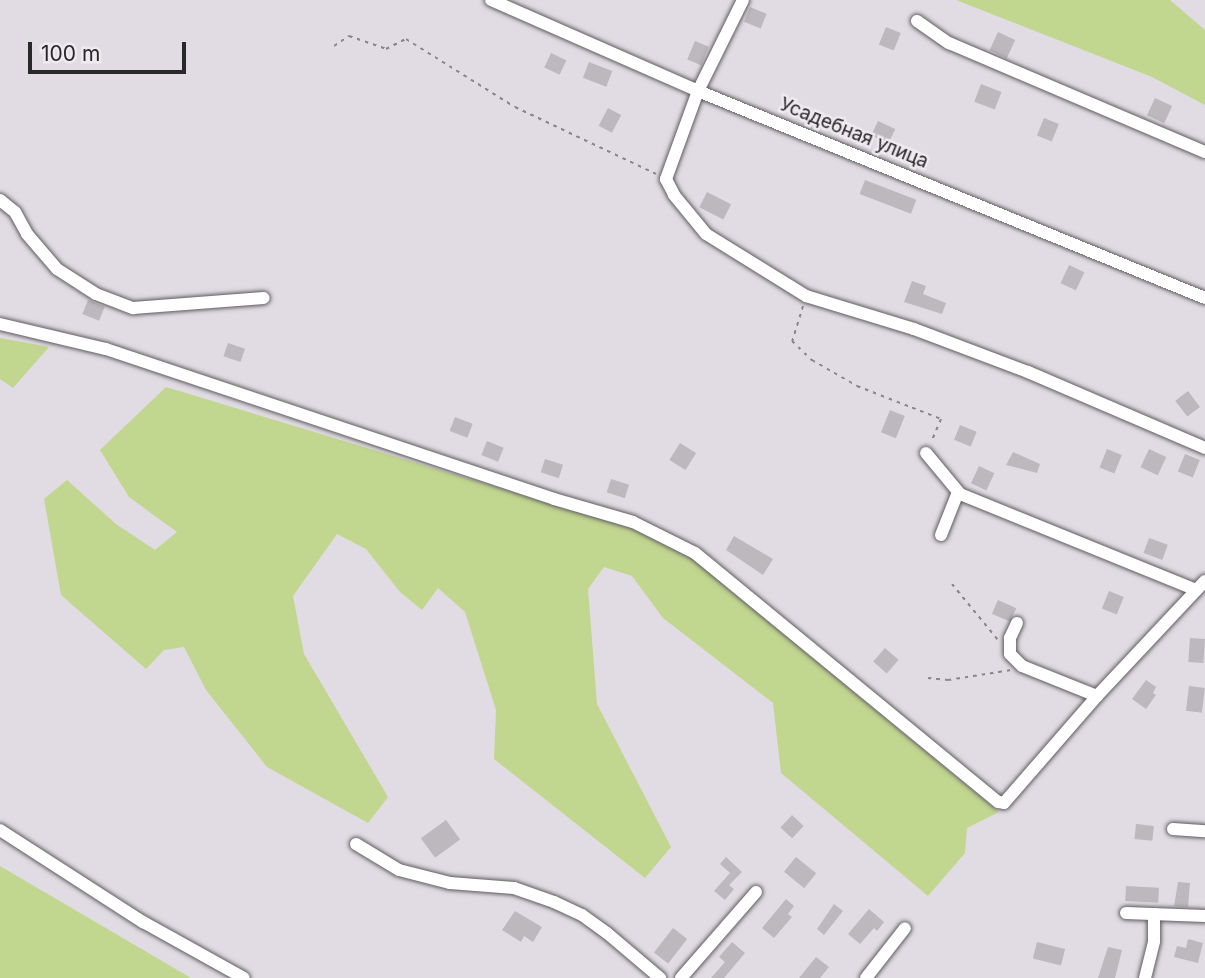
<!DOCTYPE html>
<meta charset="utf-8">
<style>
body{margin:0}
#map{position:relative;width:1205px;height:978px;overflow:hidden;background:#e1dce3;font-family:Inter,sans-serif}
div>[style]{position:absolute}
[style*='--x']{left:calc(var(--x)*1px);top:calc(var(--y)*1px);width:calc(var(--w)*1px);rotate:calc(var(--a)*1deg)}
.green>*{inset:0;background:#c1d68f}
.building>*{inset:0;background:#bdb8be;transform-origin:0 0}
.path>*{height:2px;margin-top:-1px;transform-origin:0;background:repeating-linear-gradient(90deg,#89868a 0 3.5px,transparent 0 8.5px)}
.roads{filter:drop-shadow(0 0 2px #605c61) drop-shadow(0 0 2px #605c61)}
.minor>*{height:12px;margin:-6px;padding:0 6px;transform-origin:6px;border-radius:6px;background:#fff}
span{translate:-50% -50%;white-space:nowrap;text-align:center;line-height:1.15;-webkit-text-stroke:5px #efe9f0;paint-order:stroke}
.street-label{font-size:19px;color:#282729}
.scale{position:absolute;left:28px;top:42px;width:158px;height:32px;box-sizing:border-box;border:4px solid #282729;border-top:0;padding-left:9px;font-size:21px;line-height:24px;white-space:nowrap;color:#282729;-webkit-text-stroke:5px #efe9f0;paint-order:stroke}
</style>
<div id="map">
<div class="green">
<div style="clip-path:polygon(956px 0,1170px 0,1205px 30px,1205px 105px,1152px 77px)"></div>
<div style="clip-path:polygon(0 338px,49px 347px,13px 388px,0 379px)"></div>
<div style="clip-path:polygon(166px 387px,631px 528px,691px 558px,999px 812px,967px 828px,965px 853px,928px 896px,781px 773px,773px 703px,663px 618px,632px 576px,604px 567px,588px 589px,597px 704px,671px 847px,645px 878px,494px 759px,496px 710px,465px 612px,438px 588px,422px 610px,400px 592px,366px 549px,337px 534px,293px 596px,304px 654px,388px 797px,368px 823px,267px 767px,206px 690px,184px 647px,164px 650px,146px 669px,61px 595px,44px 499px,67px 480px,116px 524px,155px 550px,177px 532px,129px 497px,100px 450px)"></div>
<div style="clip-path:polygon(0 866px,191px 978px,0 978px)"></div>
</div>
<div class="building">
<div style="left:750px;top:7px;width:18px;height:16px;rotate:22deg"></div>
<div style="left:886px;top:27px;width:16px;height:19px;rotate:22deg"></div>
<div style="left:998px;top:32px;width:19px;height:20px;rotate:25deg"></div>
<div style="left:695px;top:41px;width:15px;height:20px;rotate:23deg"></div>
<div style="left:551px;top:53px;width:17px;height:16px;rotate:25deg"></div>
<div style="left:589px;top:62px;width:25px;height:17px;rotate:21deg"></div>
<div style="left:981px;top:84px;width:22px;height:19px;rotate:21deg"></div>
<div style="left:1155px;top:98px;width:19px;height:19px;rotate:25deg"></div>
<div style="left:608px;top:108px;width:15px;height:20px;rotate:28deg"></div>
<div style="left:1044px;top:118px;width:16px;height:19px;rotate:22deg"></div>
<div style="left:878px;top:121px;width:19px;height:16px;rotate:25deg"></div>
<div style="left:865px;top:180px;width:55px;height:15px;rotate:21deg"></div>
<div style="left:707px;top:192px;width:27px;height:17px;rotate:27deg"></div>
<div style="left:1069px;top:265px;width:17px;height:20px;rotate:25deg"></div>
<div style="clip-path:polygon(912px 281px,926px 286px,923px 294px,946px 303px,942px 314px,904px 302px)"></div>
<div style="left:88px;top:300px;width:18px;height:15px;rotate:22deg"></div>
<div style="left:228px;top:343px;width:18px;height:14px;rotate:19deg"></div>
<div style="left:1188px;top:391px;width:20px;height:16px;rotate:53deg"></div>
<div style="left:890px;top:410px;width:16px;height:24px;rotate:22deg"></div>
<div style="left:455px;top:417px;width:19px;height:15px;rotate:21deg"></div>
<div style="left:960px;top:425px;width:18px;height:16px;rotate:22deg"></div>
<div style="left:487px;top:441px;width:18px;height:15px;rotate:22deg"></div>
<div style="left:680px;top:443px;width:19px;height:20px;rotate:32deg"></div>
<div style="left:1107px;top:449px;width:16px;height:20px;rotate:22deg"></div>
<div style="left:1149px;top:449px;width:19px;height:20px;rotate:25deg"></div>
<div style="clip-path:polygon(1013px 452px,1040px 464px,1037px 473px,1006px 465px)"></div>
<div style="left:1185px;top:454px;width:16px;height:19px;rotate:22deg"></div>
<div style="left:545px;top:459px;width:19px;height:14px;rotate:18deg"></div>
<div style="left:979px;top:466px;width:17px;height:19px;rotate:25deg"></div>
<div style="left:611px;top:479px;width:19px;height:14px;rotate:18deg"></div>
<div style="clip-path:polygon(734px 536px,773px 559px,763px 575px,726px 550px)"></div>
<div style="left:1149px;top:538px;width:20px;height:16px;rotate:20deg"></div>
<div style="left:1109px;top:591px;width:16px;height:19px;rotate:22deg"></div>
<div style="left:998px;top:600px;width:20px;height:15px;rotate:24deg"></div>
<div style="left:1190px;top:638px;width:15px;height:24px;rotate:4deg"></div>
<div style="left:885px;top:648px;width:18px;height:18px;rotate:41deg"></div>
<div style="clip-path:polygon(1146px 680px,1156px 687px,1153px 693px,1156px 695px,1146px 709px,1132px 699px)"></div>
<div style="left:1189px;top:686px;width:16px;height:25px;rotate:7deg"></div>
<div style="left:792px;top:815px;width:16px;height:17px;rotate:43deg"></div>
<div style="left:446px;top:820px;width:24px;height:31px;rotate:54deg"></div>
<div style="left:1136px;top:824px;width:18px;height:15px;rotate:6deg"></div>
<div style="clip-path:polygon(726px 857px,742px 872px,729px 885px,734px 889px,725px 900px,714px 891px,730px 873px,720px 864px)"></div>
<div style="left:796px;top:857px;width:26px;height:19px;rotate:39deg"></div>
<div style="clip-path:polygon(1178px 882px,1190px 883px,1188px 907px,1174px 906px)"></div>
<div style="left:1126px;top:886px;width:33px;height:15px;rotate:3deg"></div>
<div style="clip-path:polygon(786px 899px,794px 906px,788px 914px,792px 917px,774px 938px,762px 928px)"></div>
<div style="clip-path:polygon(834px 904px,843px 911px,824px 935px,817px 929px)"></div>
<div style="clip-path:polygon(869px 909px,884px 922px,877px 931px,874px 928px,860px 944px,848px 934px)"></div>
<div style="clip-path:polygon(515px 911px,542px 927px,533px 942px,524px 936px,521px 942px,502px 930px)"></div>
<div style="left:673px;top:928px;width:18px;height:31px;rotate:38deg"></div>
<div style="clip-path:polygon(1188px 939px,1203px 943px,1198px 963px,1174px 957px,1177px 946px,1186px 948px)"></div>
<div style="clip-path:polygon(732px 942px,745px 953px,724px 978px,711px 978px,725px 962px,719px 957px)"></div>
<div style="left:1037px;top:942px;width:29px;height:17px;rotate:14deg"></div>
<div style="clip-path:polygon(1108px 947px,1122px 950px,1115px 978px,1098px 978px)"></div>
<div style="clip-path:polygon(816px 957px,829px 967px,820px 978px,799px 978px)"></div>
</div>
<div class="path">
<div style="--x:334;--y:46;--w:18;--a:-34"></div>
<div style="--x:349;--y:36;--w:39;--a:19"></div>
<div style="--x:386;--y:49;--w:22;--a:-27"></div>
<div style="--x:406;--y:39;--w:128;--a:32"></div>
<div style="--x:515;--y:107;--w:156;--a:25.4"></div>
<div style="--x:803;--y:306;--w:37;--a:107"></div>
<div style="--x:792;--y:341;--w:28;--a:44"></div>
<div style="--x:812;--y:360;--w:52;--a:30"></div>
<div style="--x:857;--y:386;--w:90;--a:21.4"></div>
<div style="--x:941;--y:419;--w:25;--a:113"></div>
<div style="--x:952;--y:584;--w:72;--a:50.6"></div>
<div style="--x:928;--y:678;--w:20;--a:6"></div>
<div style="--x:948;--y:680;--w:64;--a:-9"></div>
</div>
<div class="roads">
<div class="minor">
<div style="--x:491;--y:0;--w:226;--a:23.7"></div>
<div style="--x:698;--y:91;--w:548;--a:22.21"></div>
<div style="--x:743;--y:0;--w:102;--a:116.3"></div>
<div style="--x:698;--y:91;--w:94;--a:110"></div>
<div style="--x:666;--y:179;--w:18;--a:63"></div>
<div style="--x:674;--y:195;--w:50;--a:50.6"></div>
<div style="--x:706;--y:234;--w:118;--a:31.8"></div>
<div style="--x:806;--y:296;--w:113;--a:17"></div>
<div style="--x:914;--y:329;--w:122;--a:20.7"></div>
<div style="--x:1028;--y:372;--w:193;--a:23.2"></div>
<div style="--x:917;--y:21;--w:39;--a:35"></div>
<div style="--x:949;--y:43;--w:278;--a:23.1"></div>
<div style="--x:0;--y:200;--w:19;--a:39"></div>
<div style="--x:15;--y:212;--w:25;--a:61"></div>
<div style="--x:27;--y:234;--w:46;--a:49.4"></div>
<div style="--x:57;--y:269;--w:46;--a:32.7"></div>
<div style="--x:96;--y:294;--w:40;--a:21"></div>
<div style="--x:133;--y:308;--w:131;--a:-4.4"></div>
<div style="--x:0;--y:324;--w:109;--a:13.3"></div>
<div style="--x:106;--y:349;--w:472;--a:18.5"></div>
<div style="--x:554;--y:499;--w:82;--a:16.2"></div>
<div style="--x:633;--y:522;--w:69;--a:26.6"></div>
<div style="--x:695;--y:553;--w:392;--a:39.4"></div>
<div style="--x:998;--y:802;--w:6;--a:9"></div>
<div style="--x:1004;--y:803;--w:142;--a:-49"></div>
<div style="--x:926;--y:453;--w:53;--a:50.3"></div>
<div style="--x:960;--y:494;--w:255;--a:22.1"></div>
<div style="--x:941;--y:535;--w:46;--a:-68.4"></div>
<div style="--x:1017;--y:623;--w:17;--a:115"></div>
<div style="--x:1010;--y:638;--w:16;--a:90"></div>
<div style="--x:1010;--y:654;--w:17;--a:45"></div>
<div style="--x:1022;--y:666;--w:81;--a:21.8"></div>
<div style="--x:1097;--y:696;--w:158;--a:-46.8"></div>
<div style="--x:1173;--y:829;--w:32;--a:4"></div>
<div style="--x:0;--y:830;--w:170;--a:32.8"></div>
<div style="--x:143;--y:922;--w:115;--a:29"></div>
<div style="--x:356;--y:844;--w:50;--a:31.2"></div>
<div style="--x:399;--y:870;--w:53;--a:14.3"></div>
<div style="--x:450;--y:883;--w:64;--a:4.5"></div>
<div style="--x:514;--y:888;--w:42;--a:19.3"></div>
<div style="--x:554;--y:902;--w:31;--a:25"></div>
<div style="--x:582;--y:915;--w:31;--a:36"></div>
<div style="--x:607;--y:933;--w:70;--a:40.3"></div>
<div style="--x:1126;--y:913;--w:79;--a:2.2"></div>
<div style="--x:681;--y:978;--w:114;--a:-48.9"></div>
<div style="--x:866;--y:978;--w:63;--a:-52"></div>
<div style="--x:1145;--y:978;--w:38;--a:-76"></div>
<div style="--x:1154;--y:941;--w:27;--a:-90"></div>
</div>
</div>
<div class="street-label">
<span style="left:854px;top:133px;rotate:22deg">Усадебная улица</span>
</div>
<div class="scale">100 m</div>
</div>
